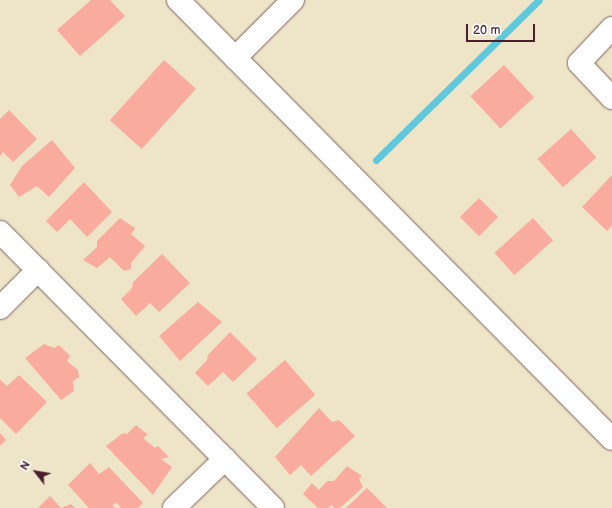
<!DOCTYPE html>
<style>
body{margin:0}
#map{position:relative;width:612px;height:508px;overflow:hidden;background:#eee5c9;font-family:"Balsamiq Sans",sans-serif}
div>[style]{position:absolute}
[style*='--x']{left:calc(var(--x)*1px);top:calc(var(--y)*1px);width:calc(var(--w)*1px);rotate:calc(var(--a)*1deg)}
.stream>*{height:7px;margin:-3.5px;padding:0 3.5px;transform-origin:3.5px;border-radius:3.5px;background:#60c8dc}
.building>*{inset:0;background:#f9ab9d;transform-origin:0 0}
.roads{filter:drop-shadow(0 0 1px #836462) drop-shadow(0 0 1px #836462)}
.street>*{height:22px;margin:-11px;padding:0 11px;transform-origin:11px;border-radius:11px;background:#fff}
span{translate:-50% -50%;white-space:nowrap;text-align:center;line-height:1.15;-webkit-text-stroke:4px #fff;paint-order:stroke}
.north{position:absolute;left:16px;top:452px;width:40px;height:40px;-webkit-text-stroke:3px #fff;paint-order:stroke;rotate:301deg;font-size:11px;font-weight:700;line-height:16px;text-align:center;color:#4a1f2b}
.north::after{content:'';display:block;margin:auto;width:14px;height:18px;background:#4a1f2b;clip-path:polygon(50% 0,100% 100%,50% 72%,0 100%)}
.scale{position:absolute;left:466px;top:24px;width:69px;height:18px;box-sizing:border-box;border:2px solid #4a1f2b;border-top:0;padding-left:5px;font-size:12px;line-height:14px;white-space:nowrap;color:#4a1f2b;-webkit-text-stroke:3px #fff;paint-order:stroke}
</style>
<div id="map">
<div class="stream">
<div style="--x:376;--y:160;--w:228;--a:-44.5"></div>
</div>
<div class="building">
<div style="clip-path:polygon(91px 0,110px 0,125px 16px,80px 56px,57px 30px)"></div>
<div style="left:164px;top:60px;width:43px;height:81px;rotate:42deg"></div>
<div style="left:504px;top:65px;width:44px;height:46px;rotate:47deg"></div>
<div style="clip-path:polygon(9px 110px,37px 139px,13px 162px,3px 152px,0 156px,0 119px)"></div>
<div style="left:571px;top:129px;width:38px;height:45px;rotate:48deg"></div>
<div style="clip-path:polygon(52px 140px,75px 168px,49px 197px,37px 186px,19px 197px,10px 185px,22px 166px)"></div>
<div style="clip-path:polygon(612px 175px,612px 225px,607px 231px,582px 207px)"></div>
<div style="clip-path:polygon(84px 182px,112px 212px,87px 237px,70px 219px,57px 232px,46px 221px)"></div>
<div style="left:479px;top:198px;width:27px;height:27px;rotate:45deg"></div>
<div style="clip-path:polygon(120px 218px,135px 228px,131px 234px,145px 246px,131px 263px,131px 269px,124px 271px,110px 257px,97px 268px,83px 260px,97px 247px,97px 241px)"></div>
<div style="left:533px;top:218px;width:30px;height:52px;rotate:48deg"></div>
<div style="clip-path:polygon(162px 254px,190px 283px,159px 312px,150px 303px,136px 316px,121px 299px,132px 288px,133px 282px)"></div>
<div style="clip-path:polygon(198px 302px,222px 322px,180px 361px,159px 336px)"></div>
<div style="clip-path:polygon(230px 332px,257px 359px,233px 382px,223px 372px,208px 386px,195px 373px,207px 360px,208px 355px)"></div>
<div style="clip-path:polygon(44px 344px,54px 348px,59px 345px,70px 356px,67px 361px,78px 370px,79px 377px,73px 381px,74px 391px,61px 400px,25px 358px)"></div>
<div style="left:285px;top:360px;width:46px;height:51px;rotate:49deg"></div>
<div style="clip-path:polygon(19px 375px,47px 402px,16px 434px,0 418px,0 380px,7px 386px)"></div>
<div style="clip-path:polygon(319px 408px,332px 422px,339px 420px,355px 436px,311px 476px,301px 465px,290px 475px,275px 457px)"></div>
<div style="clip-path:polygon(136px 425px,148px 435px,143px 438px,155px 448px,158px 446px,169px 457px,161px 459px,172px 467px,153px 495px,106px 446px,123px 433px,127px 434px)"></div>
<div style="clip-path:polygon(0 433px,6px 440px,0 446px)"></div>
<div style="clip-path:polygon(90px 463px,99px 474px,109px 467px,143px 503px,138px 508px,121px 508px,117px 503px,112px 505px,115px 508px,89px 508px,68px 485px)"></div>
<div style="clip-path:polygon(347px 466px,362px 476px,359px 479px,363px 487px,340px 508px,334px 508px,332px 505px,328px 508px,318px 508px,303px 494px,312px 483px,319px 490px,327px 481px,334px 481px)"></div>
<div style="clip-path:polygon(367px 488px,387px 508px,346px 508px)"></div>
<div style="clip-path:polygon(50px 496px,61px 508px,38px 508px)"></div>
<div style="clip-path:polygon(71px 504px,75px 508px,61px 508px)"></div>
</div>
<div class="roads">
<div class="street">
<div style="--x:178;--y:0;--w:617;--a:45.33"></div>
<div style="--x:612;--y:28;--w:48;--a:133.3"></div>
<div style="--x:579;--y:63;--w:48;--a:46.7"></div>
<div style="--x:235;--y:58;--w:82;--a:-45"></div>
<div style="--x:0;--y:232;--w:388;--a:45.3"></div>
<div style="--x:0;--y:308;--w:54;--a:-45"></div>
<div style="--x:174;--y:508;--w:71;--a:-43.9"></div>
</div>
</div>
<div class="north">N</div>
<div class="scale">20 m</div>
</div>
